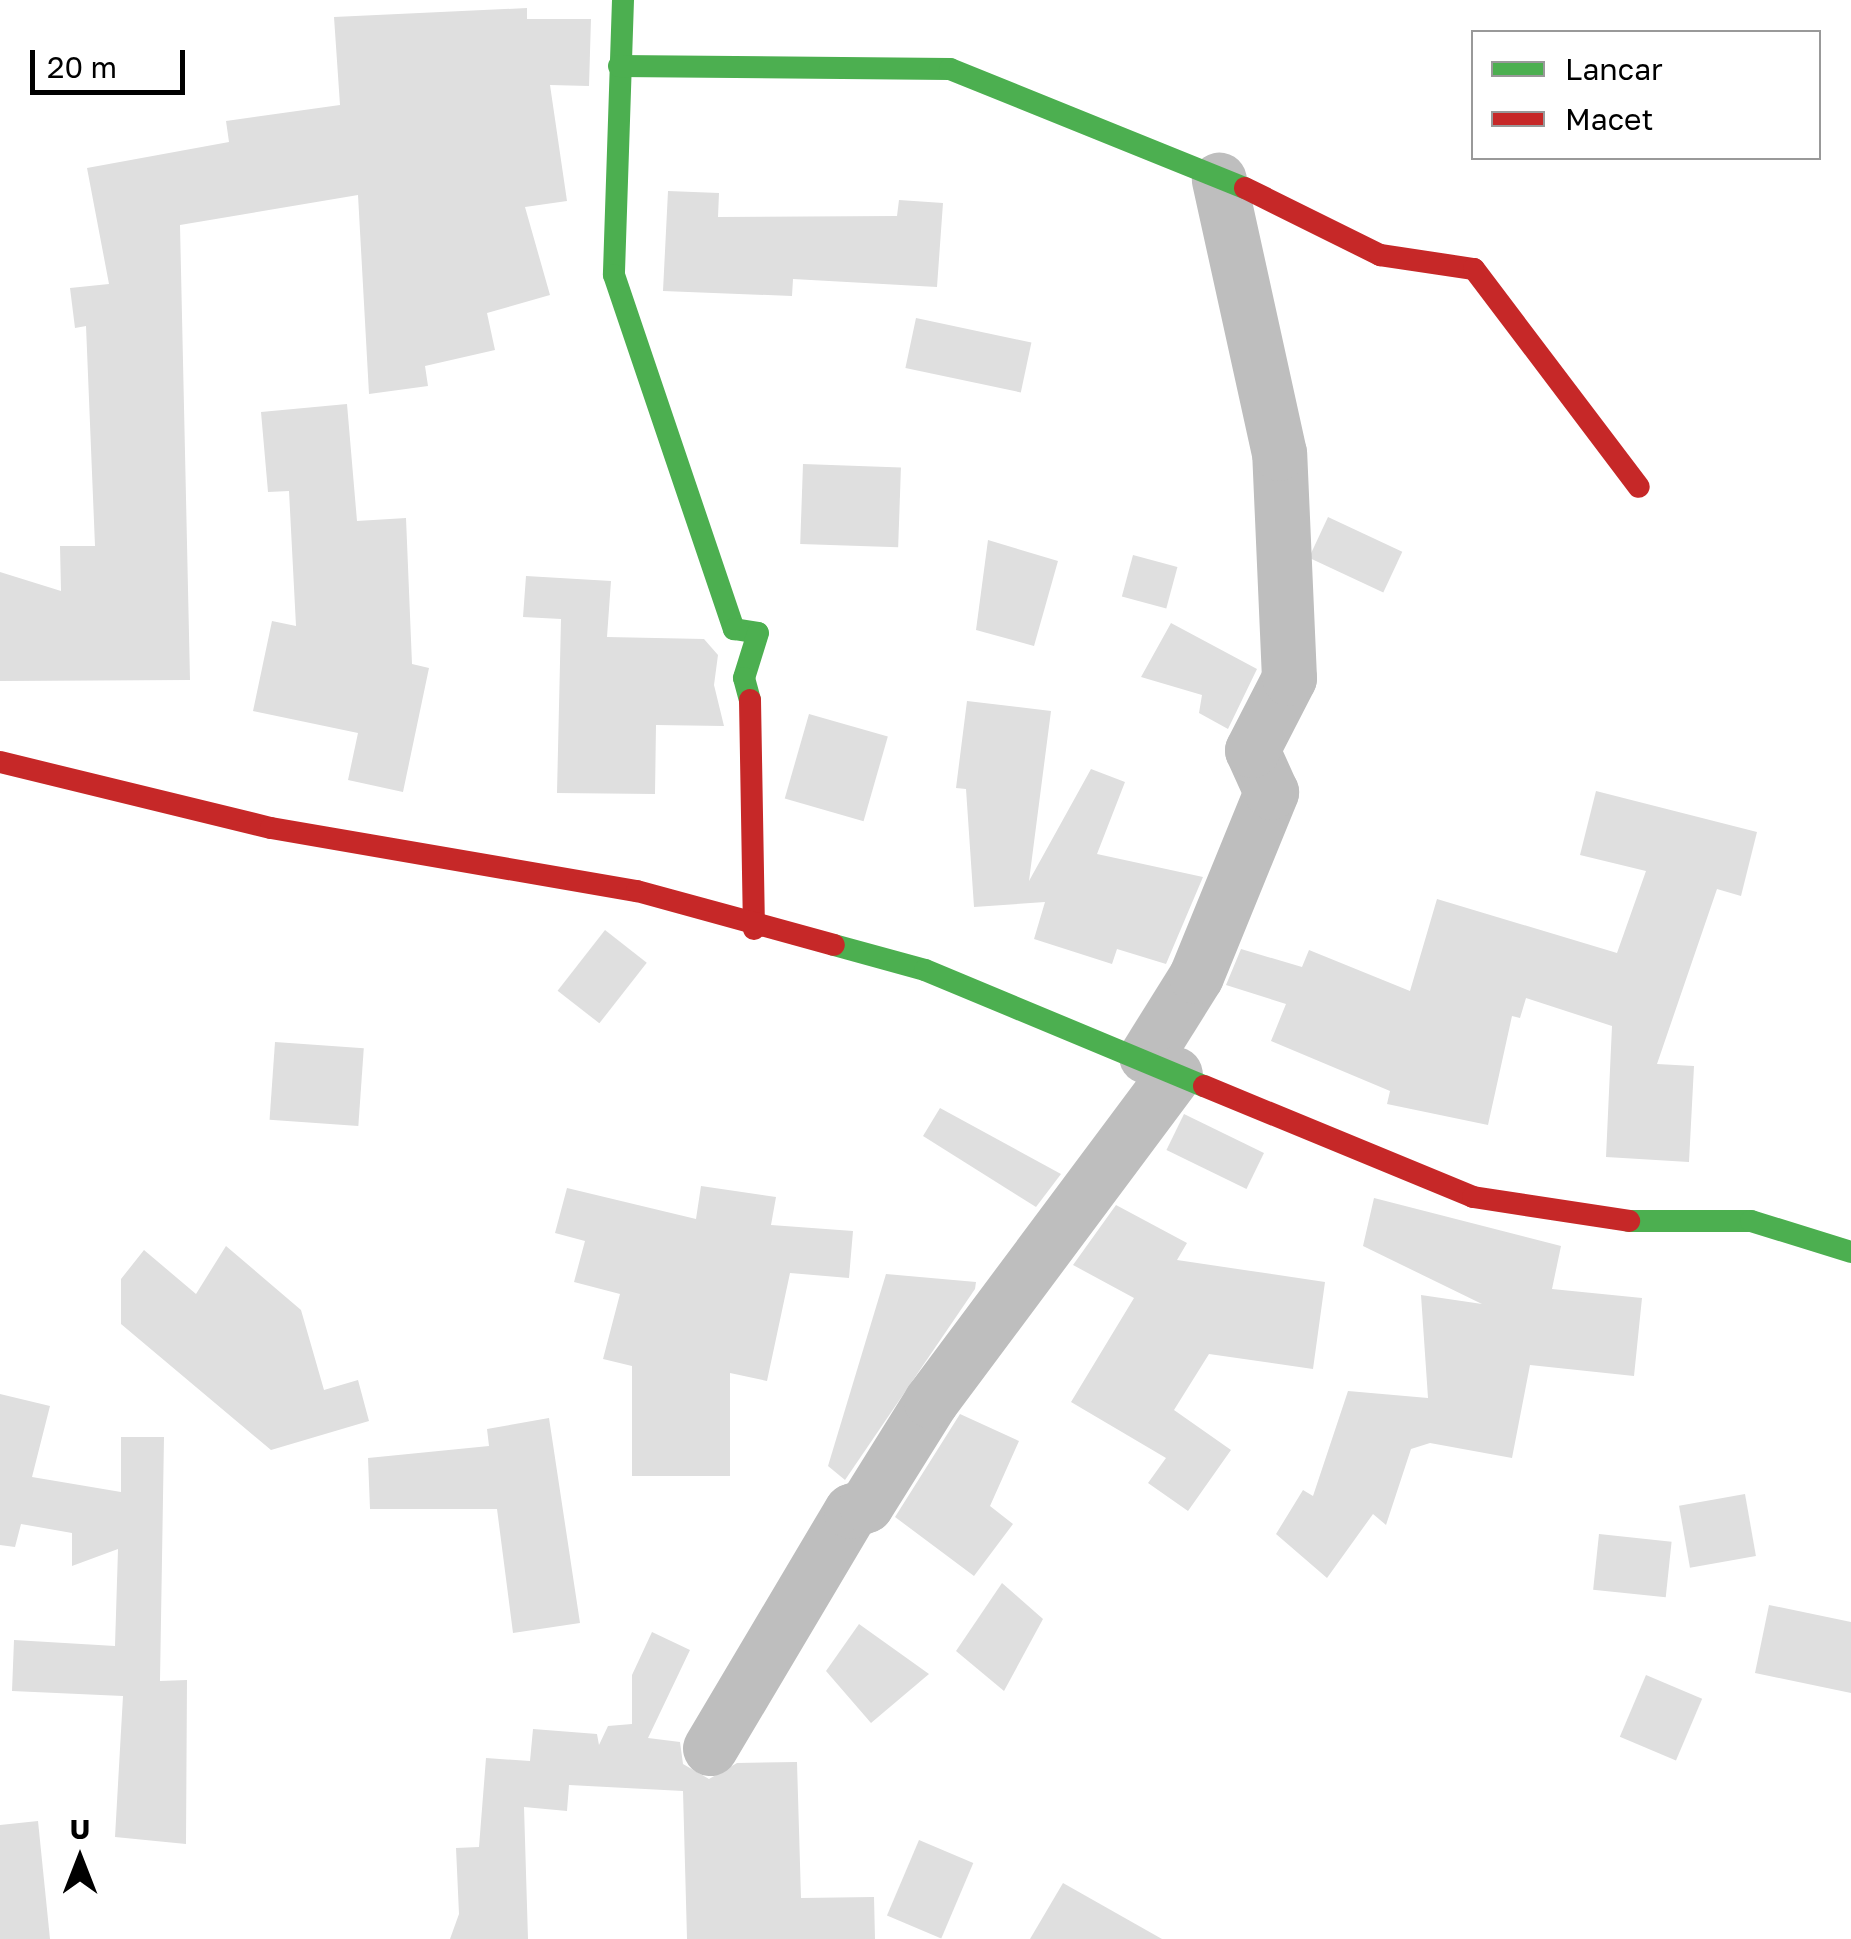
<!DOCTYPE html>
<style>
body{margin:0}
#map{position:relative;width:1851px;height:1939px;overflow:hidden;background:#fff;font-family:"Golos Text",sans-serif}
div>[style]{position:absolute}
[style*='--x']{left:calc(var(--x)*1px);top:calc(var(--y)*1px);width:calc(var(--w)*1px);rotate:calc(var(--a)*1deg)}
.building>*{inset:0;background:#dfdfdf;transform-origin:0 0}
.street>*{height:55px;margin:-27.5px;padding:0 27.5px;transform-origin:27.5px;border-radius:27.5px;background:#bebebe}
.fast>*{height:22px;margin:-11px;padding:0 11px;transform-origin:11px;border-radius:11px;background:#4caf50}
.jam>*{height:22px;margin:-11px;padding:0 11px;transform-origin:11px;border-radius:11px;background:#c62828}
span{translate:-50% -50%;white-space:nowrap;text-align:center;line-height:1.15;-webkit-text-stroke:8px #fff;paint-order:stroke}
.legend{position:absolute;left:1471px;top:30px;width:350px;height:130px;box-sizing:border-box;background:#fff;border:2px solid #999;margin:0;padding:12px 18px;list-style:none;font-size:30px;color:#000}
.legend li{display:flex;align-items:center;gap:20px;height:50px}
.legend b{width:50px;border:2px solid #999}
.north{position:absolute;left:30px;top:1809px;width:100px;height:100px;-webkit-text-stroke:8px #fff;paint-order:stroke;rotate:0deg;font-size:28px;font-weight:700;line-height:40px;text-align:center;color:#000}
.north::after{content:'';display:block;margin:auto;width:35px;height:45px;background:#000;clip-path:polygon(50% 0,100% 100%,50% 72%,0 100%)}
.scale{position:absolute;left:30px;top:50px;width:155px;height:45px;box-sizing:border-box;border:5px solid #000;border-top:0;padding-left:12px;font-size:30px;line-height:35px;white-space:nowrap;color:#000;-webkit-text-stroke:8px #fff;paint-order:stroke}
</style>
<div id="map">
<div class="building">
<div style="clip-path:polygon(527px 8px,527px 19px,591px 19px,589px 86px,550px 85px,567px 201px,525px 207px,550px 295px,487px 313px,495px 350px,425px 366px,428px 386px,369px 394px,358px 195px,180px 225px,190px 680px,0 681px,0 572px,61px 591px,60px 546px,95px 546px,86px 326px,75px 328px,70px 288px,109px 284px,87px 168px,229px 142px,226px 121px,340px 105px,334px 17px)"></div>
<div style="clip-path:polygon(668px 191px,719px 193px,718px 217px,897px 216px,899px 200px,943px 203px,937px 287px,793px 279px,792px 296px,663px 291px)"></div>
<div style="left:916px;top:318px;width:118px;height:51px;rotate:12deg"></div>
<div style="clip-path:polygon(347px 404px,357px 521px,406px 518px,412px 664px,429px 668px,403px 792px,348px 780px,358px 733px,253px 711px,272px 621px,296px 626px,289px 491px,268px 492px,261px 412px)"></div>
<div style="left:803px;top:464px;width:98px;height:80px;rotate:2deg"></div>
<div style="left:1328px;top:517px;width:82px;height:45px;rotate:25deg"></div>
<div style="clip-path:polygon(988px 540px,1058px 561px,1034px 646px,976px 630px)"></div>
<div style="left:1133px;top:555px;width:46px;height:43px;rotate:15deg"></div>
<div style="clip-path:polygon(526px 576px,611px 581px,607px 637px,704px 639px,718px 655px,714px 685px,724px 726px,656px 725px,655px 794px,557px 793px,561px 619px,523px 617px)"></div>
<div style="clip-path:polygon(1171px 623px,1257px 669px,1228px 729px,1199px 713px,1202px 695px,1141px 677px)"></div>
<div style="clip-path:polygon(967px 701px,1051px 711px,1029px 881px,1091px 769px,1125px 782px,1097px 854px,1203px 877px,1166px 964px,1117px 949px,1112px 964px,1034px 939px,1045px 902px,974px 907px,966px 789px,956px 788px)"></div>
<div style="left:809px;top:714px;width:82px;height:88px;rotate:16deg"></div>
<div style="clip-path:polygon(1596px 791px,1757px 832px,1741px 896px,1717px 889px,1657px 1064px,1694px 1066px,1689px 1162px,1606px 1157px,1612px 1026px,1526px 998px,1520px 1018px,1512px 1016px,1488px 1125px,1387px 1104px,1390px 1091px,1271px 1041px,1286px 1004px,1226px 985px,1241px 949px,1302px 967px,1309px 950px,1410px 991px,1437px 899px,1617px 953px,1646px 871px,1580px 855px)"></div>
<div style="left:605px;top:930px;width:53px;height:77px;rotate:38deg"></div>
<div style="left:275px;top:1042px;width:89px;height:78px;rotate:4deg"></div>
<div style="clip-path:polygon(940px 1108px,1061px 1174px,1036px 1207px,923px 1136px)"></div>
<div style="left:1184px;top:1114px;width:89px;height:40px;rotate:26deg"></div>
<div style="clip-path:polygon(701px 1186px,776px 1197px,771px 1225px,853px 1231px,849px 1278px,790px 1273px,767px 1381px,730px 1373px,730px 1476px,632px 1476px,632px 1366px,603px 1359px,620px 1294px,574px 1282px,585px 1241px,555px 1233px,567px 1188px,696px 1219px)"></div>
<div style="clip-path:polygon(1374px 1198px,1561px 1246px,1552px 1289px,1642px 1298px,1634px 1376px,1530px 1365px,1512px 1458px,1430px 1443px,1411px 1449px,1386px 1525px,1373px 1514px,1327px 1578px,1276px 1534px,1303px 1490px,1313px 1496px,1348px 1391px,1428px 1398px,1421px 1295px,1482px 1304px,1363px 1246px)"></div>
<div style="clip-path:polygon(1116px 1205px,1187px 1243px,1177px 1260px,1325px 1282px,1313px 1369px,1209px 1354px,1174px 1410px,1231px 1450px,1188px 1511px,1148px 1483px,1166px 1458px,1071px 1402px,1134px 1298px,1073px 1265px)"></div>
<div style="clip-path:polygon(226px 1246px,301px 1310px,324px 1390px,358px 1380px,369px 1421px,271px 1450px,121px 1324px,121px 1279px,144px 1250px,196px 1294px)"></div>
<div style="clip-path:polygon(886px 1274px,976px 1282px,975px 1289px,845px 1480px,828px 1466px)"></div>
<div style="clip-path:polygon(0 1394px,50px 1406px,32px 1477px,121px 1492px,121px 1437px,164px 1437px,160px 1681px,187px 1680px,186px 1844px,115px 1837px,123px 1696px,12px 1691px,14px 1640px,115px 1646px,118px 1549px,72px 1566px,72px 1533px,21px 1524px,15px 1547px,0 1545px)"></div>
<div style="clip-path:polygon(960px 1414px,1019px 1441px,990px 1506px,1013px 1524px,974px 1576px,895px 1517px)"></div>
<div style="clip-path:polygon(549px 1418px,580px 1623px,513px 1633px,497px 1509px,370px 1509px,368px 1458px,489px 1446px,487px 1429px)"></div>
<div style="left:1745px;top:1494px;width:63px;height:67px;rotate:80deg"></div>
<div style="left:1599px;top:1534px;width:73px;height:56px;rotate:6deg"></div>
<div style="clip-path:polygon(1002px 1583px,1043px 1619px,1004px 1691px,956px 1651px)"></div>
<div style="clip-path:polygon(1769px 1605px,1851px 1622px,1851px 1693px,1755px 1673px)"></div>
<div style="clip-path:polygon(859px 1624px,929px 1674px,871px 1723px,826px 1671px)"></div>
<div style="clip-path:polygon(652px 1632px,690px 1650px,648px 1738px,680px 1742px,683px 1764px,709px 1779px,737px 1763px,797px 1762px,801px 1898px,874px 1897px,875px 1939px,687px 1939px,683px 1791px,569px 1785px,567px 1811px,524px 1807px,528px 1939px,450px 1939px,459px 1914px,456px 1848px,479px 1847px,486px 1758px,530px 1761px,533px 1729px,597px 1734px,599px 1745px,608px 1726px,632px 1724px,632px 1675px)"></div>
<div style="left:1646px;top:1675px;width:61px;height:67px;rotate:23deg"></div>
<div style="clip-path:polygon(38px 1821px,50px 1939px,0 1939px,0 1825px)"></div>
<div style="left:919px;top:1840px;width:59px;height:82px;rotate:23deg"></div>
<div style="clip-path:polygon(1063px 1883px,1162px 1939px,1030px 1939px)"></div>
</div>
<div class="street">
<div style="--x:1146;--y:1056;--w:94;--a:-58"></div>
<div style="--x:1196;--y:976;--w:199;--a:-67.8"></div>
<div style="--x:1271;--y:792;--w:46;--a:-114.3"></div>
<div style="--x:1252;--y:750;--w:81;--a:-62.8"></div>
<div style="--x:1289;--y:678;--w:225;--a:-92.5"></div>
<div style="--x:1279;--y:453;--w:280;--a:-102.4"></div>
<div style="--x:710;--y:1748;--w:276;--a:-59.3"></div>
<div style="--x:851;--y:1511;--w:16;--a:-22"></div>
<div style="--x:866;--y:1505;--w:123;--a:-58"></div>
<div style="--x:931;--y:1401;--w:408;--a:-53.3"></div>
</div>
<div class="fast">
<div style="--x:623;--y:0;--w:275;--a:91.9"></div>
<div style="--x:614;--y:275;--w:374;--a:71.3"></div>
<div style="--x:734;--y:629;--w:24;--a:9"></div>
<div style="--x:758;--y:633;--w:47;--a:107.3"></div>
<div style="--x:744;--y:678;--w:23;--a:75"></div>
<div style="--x:619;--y:66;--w:331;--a:0.5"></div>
<div style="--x:950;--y:69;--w:318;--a:22"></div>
<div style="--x:834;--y:945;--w:94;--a:15.4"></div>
<div style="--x:925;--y:970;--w:302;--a:22.6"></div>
<div style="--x:1629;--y:1221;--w:122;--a:0"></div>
<div style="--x:1751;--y:1221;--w:105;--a:17.2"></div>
</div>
<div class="jam">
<div style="--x:1245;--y:188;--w:151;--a:26.4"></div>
<div style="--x:1380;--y:255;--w:95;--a:8.5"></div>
<div style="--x:1474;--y:269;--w:273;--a:52.9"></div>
<div style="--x:750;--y:700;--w:229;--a:89"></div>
<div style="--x:0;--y:762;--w:279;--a:13.7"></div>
<div style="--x:271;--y:828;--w:371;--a:9.8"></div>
<div style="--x:637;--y:891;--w:204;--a:15.3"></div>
<div style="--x:1204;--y:1086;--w:291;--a:22.4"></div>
<div style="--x:1473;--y:1197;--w:158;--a:8.7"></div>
</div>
<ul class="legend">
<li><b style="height:12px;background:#4caf50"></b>Lancar</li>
<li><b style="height:12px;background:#c62828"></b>Macet</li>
</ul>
<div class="north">U</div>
<div class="scale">20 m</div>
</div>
